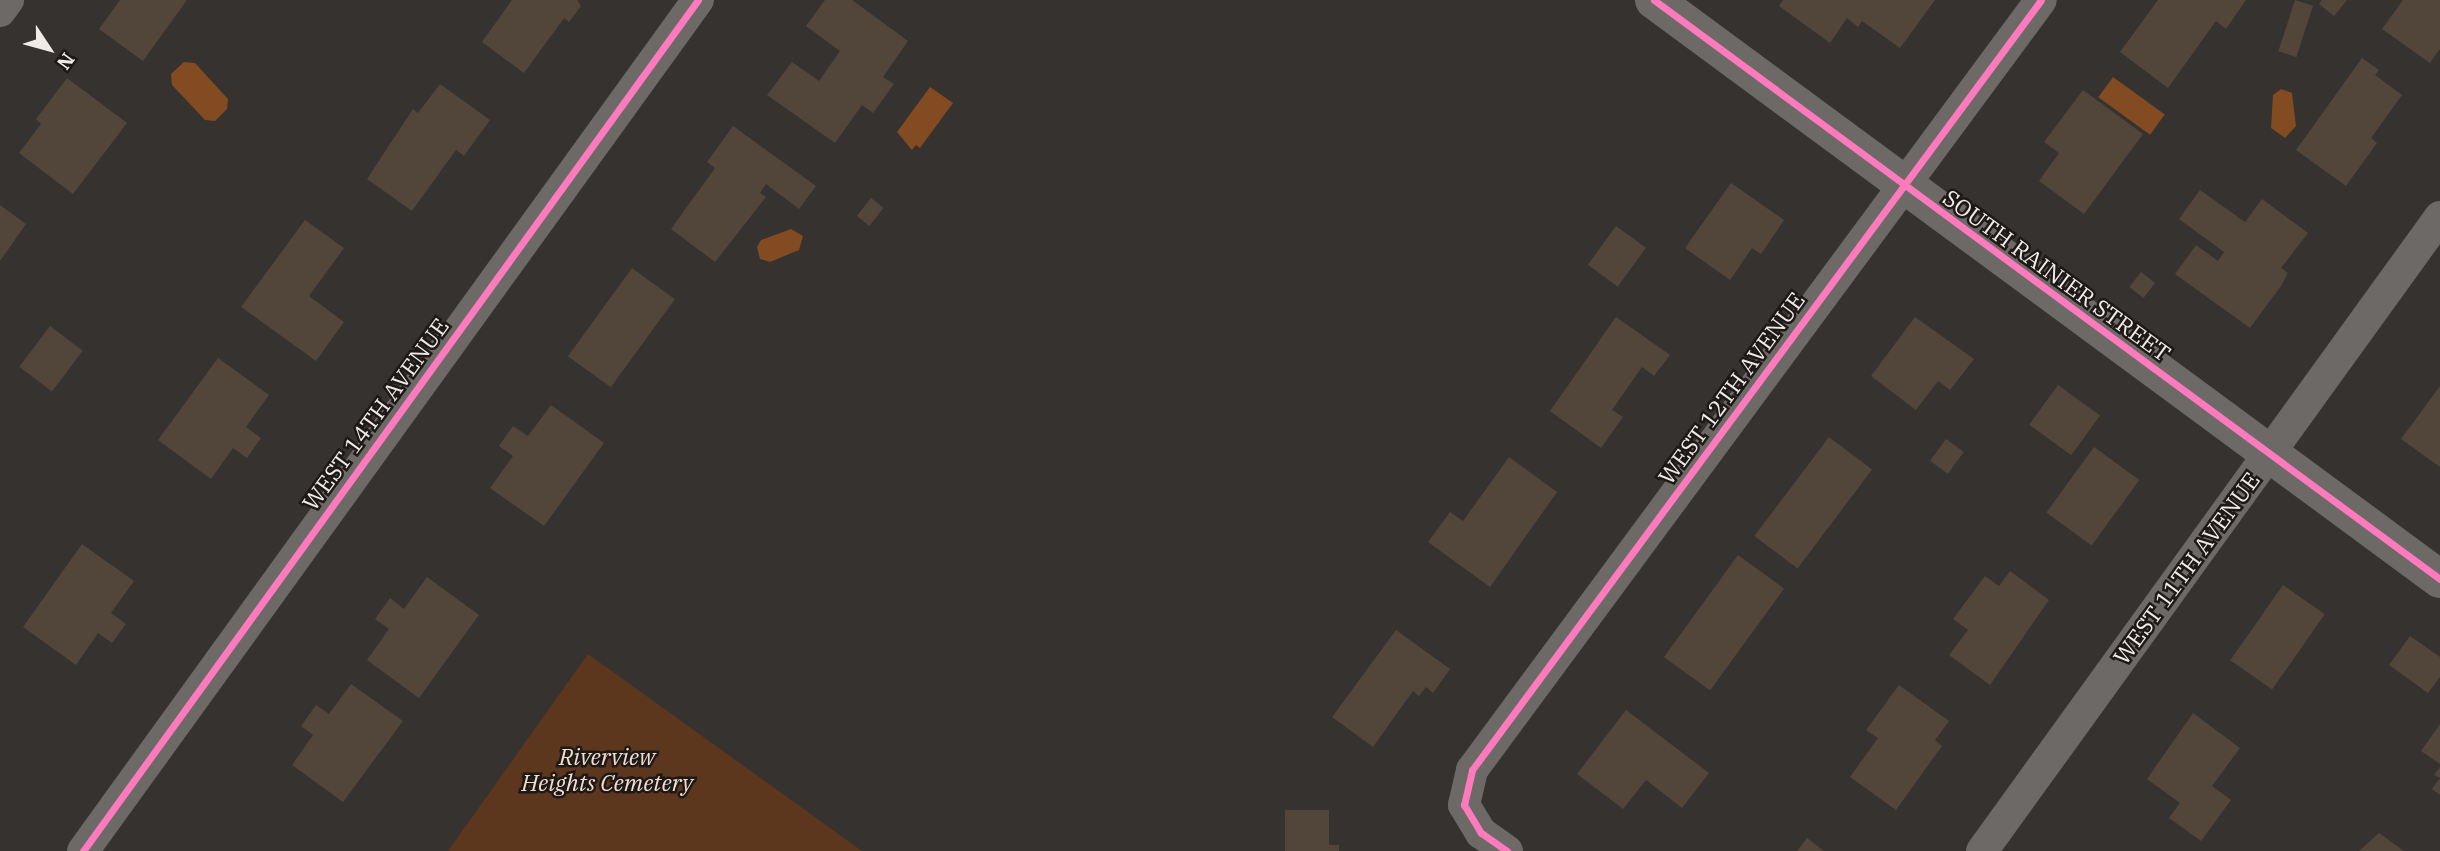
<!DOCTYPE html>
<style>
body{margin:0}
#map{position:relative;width:2440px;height:851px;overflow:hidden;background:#36322f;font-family:"IBM Plex Serif",serif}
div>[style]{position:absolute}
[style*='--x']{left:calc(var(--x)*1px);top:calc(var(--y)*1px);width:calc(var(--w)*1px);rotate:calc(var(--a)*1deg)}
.green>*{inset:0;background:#5d371d}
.water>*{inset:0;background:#824b22;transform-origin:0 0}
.building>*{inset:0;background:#52463b;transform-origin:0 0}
.street>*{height:32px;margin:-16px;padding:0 16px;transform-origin:16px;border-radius:16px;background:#6c6967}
.secondary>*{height:38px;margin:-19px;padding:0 19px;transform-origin:19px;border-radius:19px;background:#6c6967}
.cycleway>*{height:7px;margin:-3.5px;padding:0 3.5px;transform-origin:3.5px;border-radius:3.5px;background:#fd7abc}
span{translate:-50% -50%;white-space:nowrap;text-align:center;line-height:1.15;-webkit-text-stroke:5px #1d1917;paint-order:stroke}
.street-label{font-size:23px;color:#f1ebe8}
.park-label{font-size:23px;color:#f5ded1;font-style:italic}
.north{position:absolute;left:14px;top:14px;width:70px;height:70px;-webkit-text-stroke:5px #1d1917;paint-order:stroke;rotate:126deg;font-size:19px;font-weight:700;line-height:28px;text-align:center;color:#f1ebe8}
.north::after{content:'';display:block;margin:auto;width:24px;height:32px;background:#f1ebe8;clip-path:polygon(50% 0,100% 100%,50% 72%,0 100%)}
</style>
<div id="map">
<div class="green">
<div style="clip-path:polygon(588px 654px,862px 851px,448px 851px)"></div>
</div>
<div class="water">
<div style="clip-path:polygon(184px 62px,195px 63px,228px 99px,227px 109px,215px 121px,205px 120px,172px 85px,171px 74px)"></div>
<div style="left:2113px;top:77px;width:64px;height:25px;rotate:36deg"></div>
<div style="clip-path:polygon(930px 87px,953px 103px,920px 148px,916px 145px,912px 150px,897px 132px)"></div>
<div style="clip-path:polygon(2281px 89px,2292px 93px,2296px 126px,2285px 138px,2271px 128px,2273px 95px)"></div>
<div style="clip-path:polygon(791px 229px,803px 236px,799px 250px,770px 262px,760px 259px,757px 247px,761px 240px)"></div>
</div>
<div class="building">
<div style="clip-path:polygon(120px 0,187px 0,143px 61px,99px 29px)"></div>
<div style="clip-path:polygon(512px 0,577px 0,581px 6px,569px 22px,564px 18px,524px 73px,482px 42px)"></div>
<div style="clip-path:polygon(825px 0,852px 0,908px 41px,883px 77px,894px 84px,873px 113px,862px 105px,835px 143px,767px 95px,792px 62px,819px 81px,840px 51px,806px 26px)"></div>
<div style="clip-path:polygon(1783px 0,1935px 0,1900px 48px,1862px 21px,1858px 27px,1847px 18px,1830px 43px,1779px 6px)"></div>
<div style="clip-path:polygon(2158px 0,2246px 0,2226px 29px,2216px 21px,2168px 88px,2120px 52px)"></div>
<div style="left:2295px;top:0;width:19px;height:54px;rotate:18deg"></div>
<div style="clip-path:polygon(2322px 0,2347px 0,2334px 16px,2319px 4px)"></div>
<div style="clip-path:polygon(2403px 0,2440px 0,2440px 49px,2430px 63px,2382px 29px)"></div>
<div style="clip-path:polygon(2362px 58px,2379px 70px,2375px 75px,2402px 95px,2371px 138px,2377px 143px,2346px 186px,2296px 150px)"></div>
<div style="clip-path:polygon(67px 78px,127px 123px,73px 194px,19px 153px,41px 124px,36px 119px)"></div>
<div style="clip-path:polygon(440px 84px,490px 120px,464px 156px,456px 150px,412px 211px,367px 179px,413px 109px,418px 113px)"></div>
<div style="clip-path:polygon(2083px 90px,2143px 134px,2084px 214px,2039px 181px,2059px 153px,2044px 142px)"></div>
<div style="clip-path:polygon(733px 126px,816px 186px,799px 209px,766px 184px,760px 193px,766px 197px,715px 262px,671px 229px,715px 168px,707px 162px)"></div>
<div style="clip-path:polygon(1731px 183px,1784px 220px,1761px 254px,1752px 248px,1730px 280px,1685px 248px)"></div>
<div style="clip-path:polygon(2200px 190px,2245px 222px,2262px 199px,2308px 233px,2281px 268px,2288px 273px,2281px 286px,2250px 328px,2175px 274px,2196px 245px,2218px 261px,2224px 252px,2179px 219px)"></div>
<div style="left:871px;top:198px;width:16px;height:23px;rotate:38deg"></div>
<div style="clip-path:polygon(0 205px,26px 224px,0 261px)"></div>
<div style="clip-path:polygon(305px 220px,344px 248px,309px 296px,344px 322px,316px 361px,241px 307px)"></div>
<div style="left:1616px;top:226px;width:37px;height:48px;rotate:36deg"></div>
<div style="left:632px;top:268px;width:53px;height:109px;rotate:36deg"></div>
<div style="left:2141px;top:272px;width:18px;height:19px;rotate:38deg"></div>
<div style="clip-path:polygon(1616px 317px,1670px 355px,1654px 376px,1642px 367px,1612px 410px,1623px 417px,1601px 448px,1550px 411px)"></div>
<div style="clip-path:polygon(1915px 317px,1974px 359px,1950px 390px,1938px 381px,1916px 410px,1871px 376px)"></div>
<div style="left:50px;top:326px;width:41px;height:51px;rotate:37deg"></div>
<div style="clip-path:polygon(218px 358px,269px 395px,246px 427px,261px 438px,247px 458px,233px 448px,211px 479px,158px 440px)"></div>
<div style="left:2058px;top:385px;width:52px;height:49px;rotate:36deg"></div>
<div style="clip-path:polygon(2440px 386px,2440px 467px,2401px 439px)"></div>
<div style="clip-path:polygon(551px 405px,604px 443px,544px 526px,490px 488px,513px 456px,499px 446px,513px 426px,528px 436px)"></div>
<div style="left:1829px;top:437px;width:54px;height:124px;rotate:37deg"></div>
<div style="left:1946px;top:439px;width:22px;height:27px;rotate:36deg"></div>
<div style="left:2094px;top:447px;width:56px;height:81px;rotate:36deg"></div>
<div style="clip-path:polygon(1509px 457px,1557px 492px,1490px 587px,1428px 542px,1450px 512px,1463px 521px)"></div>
<div style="clip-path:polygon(82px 544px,134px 581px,111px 613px,126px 624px,112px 643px,98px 633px,76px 665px,23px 627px)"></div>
<div style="left:1738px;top:555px;width:57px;height:126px;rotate:36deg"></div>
<div style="clip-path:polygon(2010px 571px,2049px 600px,1990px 685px,1949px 655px,1968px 630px,1953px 619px,1985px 576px,1999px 586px)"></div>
<div style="clip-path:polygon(427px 577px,479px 615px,419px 698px,367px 660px,389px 629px,375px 619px,390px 598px,404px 609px)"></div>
<div style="left:2283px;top:585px;width:51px;height:92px;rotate:35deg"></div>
<div style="clip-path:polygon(1396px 630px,1450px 669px,1433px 693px,1426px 687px,1419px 696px,1413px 691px,1373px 747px,1332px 717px)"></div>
<div style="clip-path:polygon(2410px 636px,2440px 657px,2440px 677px,2428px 693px,2389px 665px)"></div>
<div style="clip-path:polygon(351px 684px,403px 721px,343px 802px,292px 765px,313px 735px,301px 726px,316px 705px,329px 714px)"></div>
<div style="clip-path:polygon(1899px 685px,1949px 721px,1935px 740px,1942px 746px,1896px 810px,1850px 777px,1878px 738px,1866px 730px)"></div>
<div style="clip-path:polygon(1626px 710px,1709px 773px,1682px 808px,1646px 780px,1623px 809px,1577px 774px)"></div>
<div style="clip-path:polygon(2193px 713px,2240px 748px,2212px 786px,2231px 800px,2201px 841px,2169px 818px,2180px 803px,2147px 779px)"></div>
<div style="clip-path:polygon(2440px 724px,2440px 764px,2421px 751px)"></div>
<div style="clip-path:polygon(2440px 767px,2440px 795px,2432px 789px,2440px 778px,2434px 775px)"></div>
<div style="clip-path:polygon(1285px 810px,1329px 810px,1329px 845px,1339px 845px,1339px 851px,1285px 851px)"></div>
<div style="clip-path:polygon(2379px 833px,2404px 851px,2359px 851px)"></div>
<div style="clip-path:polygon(1807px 838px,1824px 851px,1797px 851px)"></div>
</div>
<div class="street">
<div style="--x:0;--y:11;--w:14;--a:-54"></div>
<div style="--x:83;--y:851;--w:1050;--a:-54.15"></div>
<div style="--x:1507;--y:851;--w:32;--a:-145"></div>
<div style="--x:1481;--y:833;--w:33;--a:-121"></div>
<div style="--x:1464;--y:805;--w:36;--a:-77"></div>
<div style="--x:1472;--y:770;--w:957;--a:-53.54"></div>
<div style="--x:1982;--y:851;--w:782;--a:-54.16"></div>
</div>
<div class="secondary">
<div style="--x:1654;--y:0;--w:976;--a:36.38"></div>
</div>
<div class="cycleway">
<div style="--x:1654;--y:0;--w:976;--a:36.38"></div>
<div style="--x:83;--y:851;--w:1050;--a:-54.15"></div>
<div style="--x:1507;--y:851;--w:32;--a:-145"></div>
<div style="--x:1481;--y:833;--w:33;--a:-121"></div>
<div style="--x:1464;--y:805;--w:36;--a:-77"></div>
<div style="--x:1472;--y:770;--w:957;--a:-53.54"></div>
</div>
<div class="street-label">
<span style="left:2057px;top:275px;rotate:36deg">SOUTH RAINIER STREET</span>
<span style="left:1731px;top:388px;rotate:-54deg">WEST 12TH AVENUE</span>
<span style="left:375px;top:414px;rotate:-54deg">WEST 14TH AVENUE</span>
<span style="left:2186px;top:568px;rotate:-54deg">WEST 11TH AVENUE</span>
</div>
<div class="park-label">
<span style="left:607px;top:769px">Riverview<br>Heights Cemetery</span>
</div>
<div class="north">N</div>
</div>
